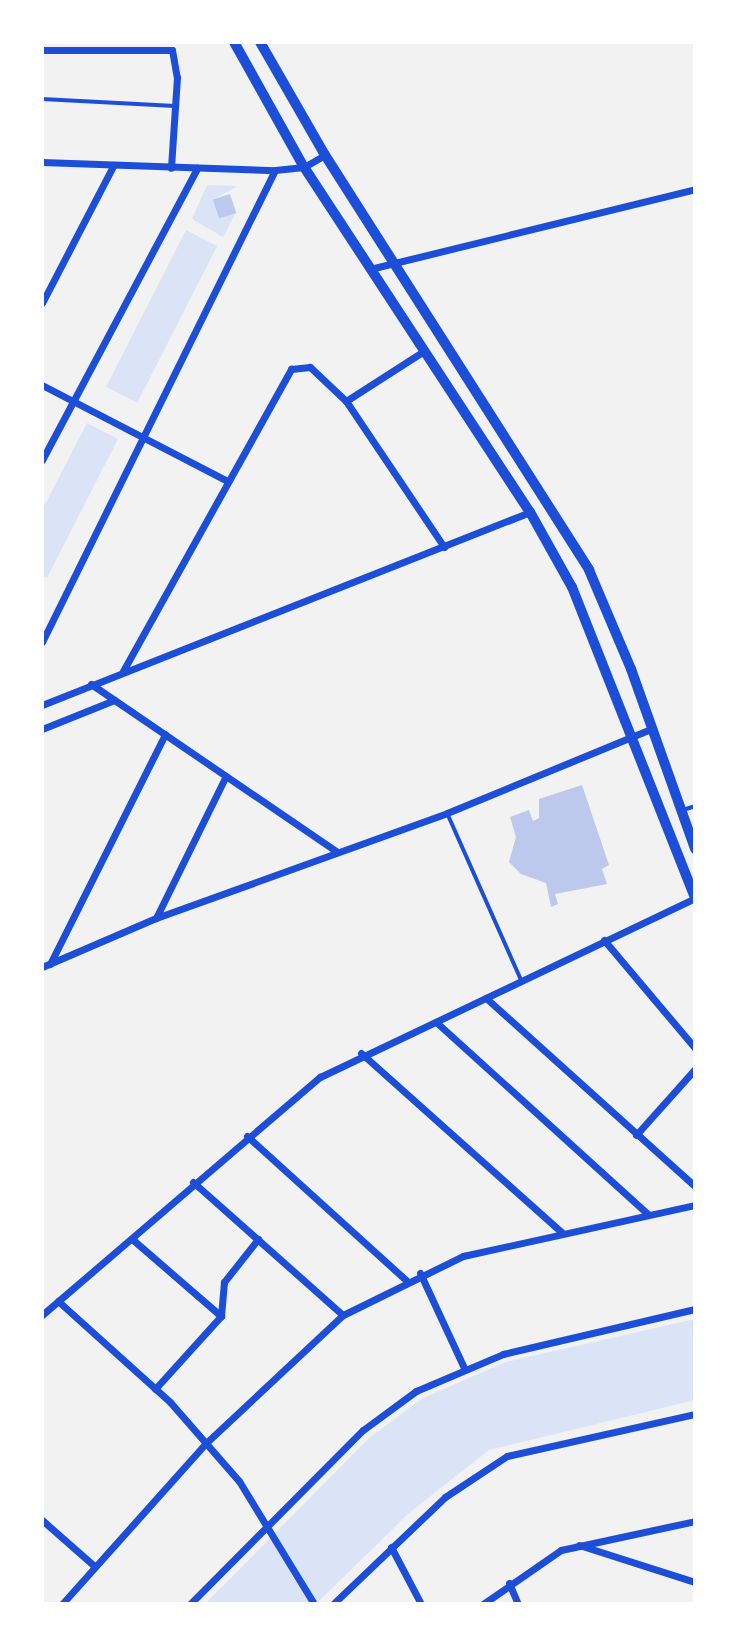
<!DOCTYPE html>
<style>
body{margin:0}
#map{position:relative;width:737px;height:1646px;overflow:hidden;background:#f2f2f2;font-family:"Roboto Serif",serif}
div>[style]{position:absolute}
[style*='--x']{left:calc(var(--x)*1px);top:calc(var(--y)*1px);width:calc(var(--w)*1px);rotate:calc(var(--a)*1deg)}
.green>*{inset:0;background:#dbe4f7;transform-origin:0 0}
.building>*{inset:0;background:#bdc9ec;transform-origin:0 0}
.service>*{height:4px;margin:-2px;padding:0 2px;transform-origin:2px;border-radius:2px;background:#1d4ed8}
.minor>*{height:7px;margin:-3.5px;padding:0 3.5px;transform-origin:3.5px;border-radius:3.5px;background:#1d4ed8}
.secondary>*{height:10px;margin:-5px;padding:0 5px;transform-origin:5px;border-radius:5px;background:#1d4ed8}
span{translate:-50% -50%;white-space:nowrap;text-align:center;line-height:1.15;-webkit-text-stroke:6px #fff;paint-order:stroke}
.frame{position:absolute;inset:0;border:44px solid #fff;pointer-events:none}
</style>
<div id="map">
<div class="green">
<div style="clip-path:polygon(207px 185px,238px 186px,214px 199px,236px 213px,223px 237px,192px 219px)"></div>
<div style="left:186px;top:230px;width:35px;height:176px;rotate:27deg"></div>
<div style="clip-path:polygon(87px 423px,118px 439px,47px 578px,42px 576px,42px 510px)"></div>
<div style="clip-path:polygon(695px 1319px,695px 1400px,489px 1450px,409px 1513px,316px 1604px,205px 1604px,369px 1438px,423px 1398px,506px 1362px)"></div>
</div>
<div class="building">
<div style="left:230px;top:194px;width:20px;height:18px;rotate:72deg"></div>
<div style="clip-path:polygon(582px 785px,609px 865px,602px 869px,607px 884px,555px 894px,558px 904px,551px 907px,546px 883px,521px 874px,509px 862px,516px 837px,510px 817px,529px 810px,533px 821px,539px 818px,539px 799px)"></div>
</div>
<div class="service">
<div style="--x:42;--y:99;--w:133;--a:3"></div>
<div style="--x:683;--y:810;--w:13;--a:-18"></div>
<div style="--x:447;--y:813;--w:183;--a:66.1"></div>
</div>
<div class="minor">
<div style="--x:42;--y:50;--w:130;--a:0"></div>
<div style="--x:172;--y:50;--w:27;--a:80"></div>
<div style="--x:177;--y:77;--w:91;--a:93.8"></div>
<div style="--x:42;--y:162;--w:233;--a:2"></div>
<div style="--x:275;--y:170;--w:29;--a:-6"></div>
<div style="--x:304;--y:167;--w:24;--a:-30"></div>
<div style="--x:370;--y:269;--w:335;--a:-13.8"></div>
<div style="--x:42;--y:303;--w:154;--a:-62.6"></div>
<div style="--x:42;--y:385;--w:208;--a:27.4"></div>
<div style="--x:346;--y:401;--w:93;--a:-32.7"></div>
<div style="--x:42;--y:460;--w:331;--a:-62"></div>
<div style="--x:42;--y:642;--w:526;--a:-63.73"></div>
<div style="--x:123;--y:671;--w:346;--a:-60.9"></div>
<div style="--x:291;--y:369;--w:19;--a:-6"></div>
<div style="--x:310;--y:367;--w:50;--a:43.4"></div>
<div style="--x:346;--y:401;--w:176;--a:56.1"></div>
<div style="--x:91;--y:684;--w:298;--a:34.3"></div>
<div style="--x:42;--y:705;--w:525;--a:-21.58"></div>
<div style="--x:42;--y:729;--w:78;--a:-21.9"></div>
<div style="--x:156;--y:918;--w:158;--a:-63.8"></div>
<div style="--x:604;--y:940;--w:141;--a:49.9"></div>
<div style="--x:50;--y:964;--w:257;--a:-63.4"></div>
<div style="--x:42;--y:967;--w:124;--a:-23.3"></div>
<div style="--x:156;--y:918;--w:309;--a:-19.8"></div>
<div style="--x:447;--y:813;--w:223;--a:-22.4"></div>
<div style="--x:486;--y:998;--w:281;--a:42"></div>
<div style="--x:436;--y:1022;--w:286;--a:42.2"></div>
<div style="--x:361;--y:1053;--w:270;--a:41.8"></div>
<div style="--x:636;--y:1135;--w:89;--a:-48.2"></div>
<div style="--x:247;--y:1136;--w:215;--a:42.2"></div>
<div style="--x:193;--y:1182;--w:200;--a:41.6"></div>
<div style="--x:132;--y:1239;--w:118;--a:40.9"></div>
<div style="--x:420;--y:1273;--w:105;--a:65.1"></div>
<div style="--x:58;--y:1301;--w:151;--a:42"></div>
<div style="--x:170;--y:1402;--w:105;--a:48.9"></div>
<div style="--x:239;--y:1481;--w:144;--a:58.6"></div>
<div style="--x:42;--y:1315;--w:366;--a:-40.6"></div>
<div style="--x:320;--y:1077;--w:416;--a:-25.5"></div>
<div style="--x:155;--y:1389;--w:98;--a:-47.9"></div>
<div style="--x:221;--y:1316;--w:34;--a:-85"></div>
<div style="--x:224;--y:1282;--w:55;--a:-51.7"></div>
<div style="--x:42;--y:1520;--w:68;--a:41.4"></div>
<div style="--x:579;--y:1545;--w:122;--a:17.7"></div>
<div style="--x:391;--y:1547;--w:64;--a:62.2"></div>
<div style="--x:509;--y:1583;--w:23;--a:67"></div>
<div style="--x:62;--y:1604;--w:216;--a:-48.2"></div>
<div style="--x:206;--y:1443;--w:187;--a:-43.1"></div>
<div style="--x:343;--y:1315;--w:134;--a:-26.2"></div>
<div style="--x:463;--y:1256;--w:238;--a:-12.4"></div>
<div style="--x:190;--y:1604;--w:245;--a:-45.2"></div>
<div style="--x:363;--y:1430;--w:66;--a:-36.3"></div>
<div style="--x:416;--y:1391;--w:95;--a:-23"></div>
<div style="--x:503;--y:1354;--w:197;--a:-13.2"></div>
<div style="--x:333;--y:1604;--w:155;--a:-43.7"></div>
<div style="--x:445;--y:1497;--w:74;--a:-33.5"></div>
<div style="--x:507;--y:1456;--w:193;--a:-12.6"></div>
<div style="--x:483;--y:1604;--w:95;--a:-34.7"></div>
<div style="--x:561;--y:1550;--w:137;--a:-12.2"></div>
</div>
<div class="secondary">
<div style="--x:234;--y:42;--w:143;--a:60.8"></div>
<div style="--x:304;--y:167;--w:412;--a:56.8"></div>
<div style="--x:530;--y:512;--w:86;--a:60.8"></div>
<div style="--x:572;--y:587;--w:334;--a:68.4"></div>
<div style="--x:260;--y:42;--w:130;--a:60.1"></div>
<div style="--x:325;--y:155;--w:492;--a:57.5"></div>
<div style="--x:589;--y:570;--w:108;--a:67"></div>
<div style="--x:631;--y:669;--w:191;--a:70.4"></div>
</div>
<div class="frame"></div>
</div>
